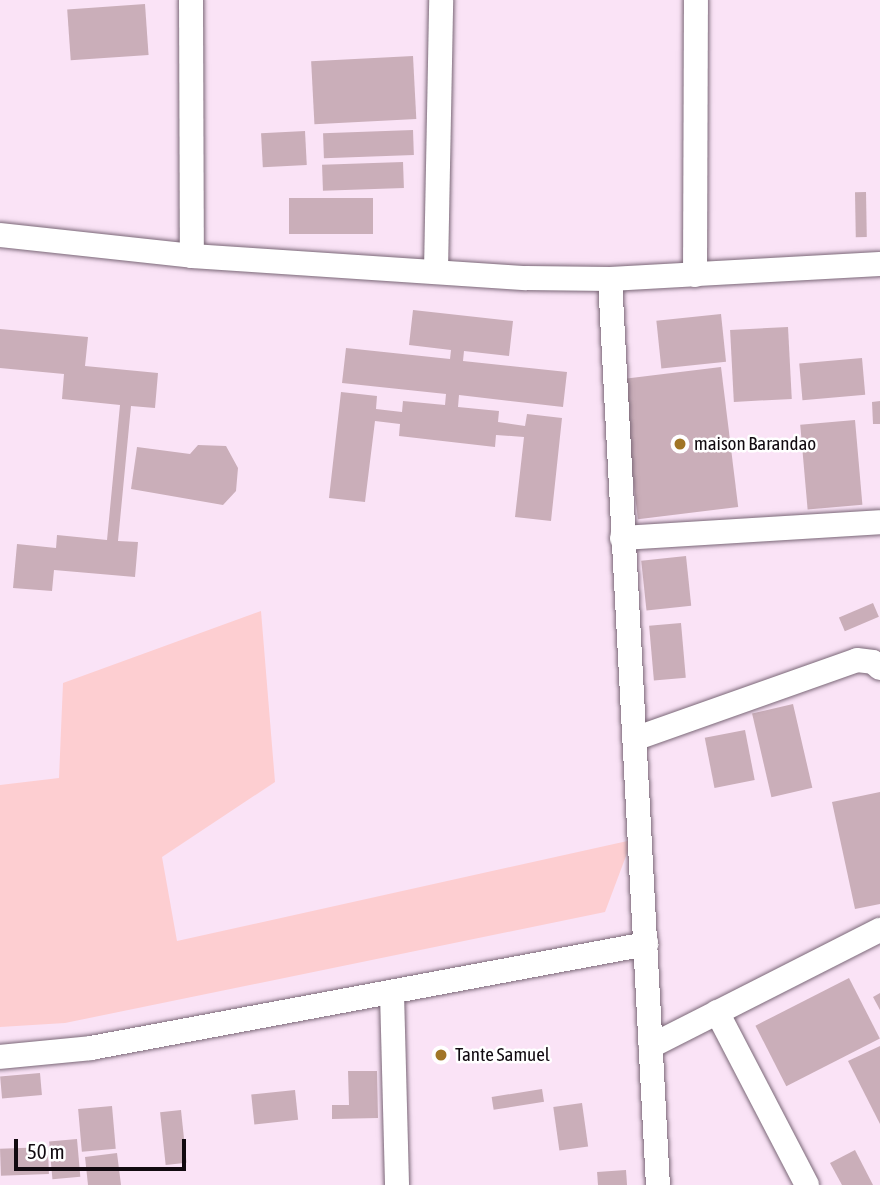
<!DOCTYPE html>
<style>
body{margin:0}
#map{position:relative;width:880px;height:1185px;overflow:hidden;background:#fae3f6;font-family:"Asap Condensed",sans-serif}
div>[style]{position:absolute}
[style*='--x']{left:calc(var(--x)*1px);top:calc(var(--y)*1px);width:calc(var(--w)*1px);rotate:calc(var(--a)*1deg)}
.green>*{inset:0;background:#fdced1}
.building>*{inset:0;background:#caaeb9;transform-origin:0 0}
.roads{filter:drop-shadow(0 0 2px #7a6777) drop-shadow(0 0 2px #7a6777)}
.minor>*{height:24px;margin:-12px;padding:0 12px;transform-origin:12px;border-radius:12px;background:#fff}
.dots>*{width:19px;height:19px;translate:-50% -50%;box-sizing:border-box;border:4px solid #fff;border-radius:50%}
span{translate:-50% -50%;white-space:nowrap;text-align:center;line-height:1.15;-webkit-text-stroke:5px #fff;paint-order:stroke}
.poi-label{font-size:19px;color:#110a10}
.left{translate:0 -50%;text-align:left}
.scale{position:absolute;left:14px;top:1139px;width:172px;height:32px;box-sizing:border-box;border:4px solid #110a10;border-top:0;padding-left:9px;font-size:21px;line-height:24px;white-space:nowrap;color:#110a10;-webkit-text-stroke:5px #fff;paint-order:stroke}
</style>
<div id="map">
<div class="green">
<div style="clip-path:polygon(261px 611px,275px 782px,162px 857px,177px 941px,632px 840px,605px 912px,65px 1023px,0 1027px,0 785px,59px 778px,63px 683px)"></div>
</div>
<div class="building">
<div style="left:145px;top:4px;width:51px;height:78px;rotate:86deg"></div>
<div style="left:413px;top:56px;width:63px;height:102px;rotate:87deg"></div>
<div style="left:413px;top:130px;width:25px;height:90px;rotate:88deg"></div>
<div style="left:305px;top:131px;width:34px;height:44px;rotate:87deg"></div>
<div style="left:403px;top:162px;width:26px;height:81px;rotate:88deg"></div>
<div style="left:866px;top:192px;width:45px;height:11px;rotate:89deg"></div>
<div style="left:373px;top:198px;width:36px;height:84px;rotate:90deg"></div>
<div style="clip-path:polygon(413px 310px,513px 321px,509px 356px,464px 351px,463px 361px,567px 372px,563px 407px,459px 395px,458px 407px,499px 411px,498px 422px,525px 426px,527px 414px,562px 418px,551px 521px,515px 517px,524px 437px,496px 435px,495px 447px,399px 436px,400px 424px,375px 421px,365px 502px,329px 498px,341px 392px,377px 396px,376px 409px,402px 412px,403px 401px,445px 405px,446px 394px,342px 383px,346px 348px,450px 359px,451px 350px,409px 345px)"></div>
<div style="left:721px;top:314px;width:48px;height:65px;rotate:84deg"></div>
<div style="left:788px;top:327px;width:72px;height:58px;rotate:87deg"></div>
<div style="clip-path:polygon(0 329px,88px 337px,85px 366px,158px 373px,155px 408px,131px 406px,118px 541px,138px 542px,135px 577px,54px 570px,52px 591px,13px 588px,17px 544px,56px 548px,57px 535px,107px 540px,120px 405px,62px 399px,64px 374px,0 368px)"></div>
<div style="left:862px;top:358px;width:37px;height:63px;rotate:85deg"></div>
<div style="left:721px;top:367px;width:141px;height:101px;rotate:83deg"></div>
<div style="clip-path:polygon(880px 401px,880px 424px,873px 424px,872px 402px)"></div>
<div style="left:855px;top:420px;width:85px;height:55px;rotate:85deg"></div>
<div style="clip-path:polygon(198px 445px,226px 446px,238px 468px,236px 491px,223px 505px,131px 489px,137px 447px,190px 454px)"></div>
<div style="left:686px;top:556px;width:50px;height:45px;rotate:84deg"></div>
<div style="left:873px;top:603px;width:15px;height:37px;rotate:67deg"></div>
<div style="left:681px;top:623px;width:55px;height:32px;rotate:85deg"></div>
<div style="left:793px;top:704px;width:86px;height:42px;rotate:77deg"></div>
<div style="left:745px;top:730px;width:51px;height:41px;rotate:79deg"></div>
<div style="clip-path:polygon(880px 792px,880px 904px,855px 909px,832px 802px)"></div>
<div style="left:849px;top:978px;width:68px;height:105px;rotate:63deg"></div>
<div style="clip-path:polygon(880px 993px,880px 1010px,873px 997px)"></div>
<div style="clip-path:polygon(880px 1046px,880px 1124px,848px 1061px)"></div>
<div style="clip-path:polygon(348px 1071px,377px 1071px,378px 1118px,332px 1119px,332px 1105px,349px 1105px)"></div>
<div style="left:40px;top:1073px;width:22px;height:40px;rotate:85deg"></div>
<div style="left:542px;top:1089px;width:13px;height:51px;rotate:81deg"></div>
<div style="left:295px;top:1090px;width:30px;height:44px;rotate:84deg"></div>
<div style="left:582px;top:1103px;width:44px;height:29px;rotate:82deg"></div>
<div style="left:112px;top:1106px;width:43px;height:34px;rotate:85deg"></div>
<div style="left:181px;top:1110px;width:53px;height:21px;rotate:84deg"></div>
<div style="left:77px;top:1139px;width:38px;height:28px;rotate:85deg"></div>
<div style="left:48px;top:1147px;width:27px;height:48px;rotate:88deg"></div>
<div style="clip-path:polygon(855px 1150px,873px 1185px,842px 1185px,830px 1163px)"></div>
<div style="clip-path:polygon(117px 1153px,121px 1185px,88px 1185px,85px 1157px)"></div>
<div style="left:626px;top:1170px;width:15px;height:29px;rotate:86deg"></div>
</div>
<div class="roads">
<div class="minor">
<div style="--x:191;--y:0;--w:256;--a:89.8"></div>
<div style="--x:0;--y:235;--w:193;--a:6.2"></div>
<div style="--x:192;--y:256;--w:335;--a:3.8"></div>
<div style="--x:526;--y:278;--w:84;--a:0.7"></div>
<div style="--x:610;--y:279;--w:270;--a:-3.2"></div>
<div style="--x:436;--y:271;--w:271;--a:-88.9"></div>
<div style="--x:695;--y:275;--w:275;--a:-89.8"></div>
<div style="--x:610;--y:279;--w:907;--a:86.97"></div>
<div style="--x:622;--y:538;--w:258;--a:-3.5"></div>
<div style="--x:637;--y:738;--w:233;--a:-19.5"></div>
<div style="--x:857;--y:660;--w:16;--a:7"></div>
<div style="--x:873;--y:662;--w:9;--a:41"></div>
<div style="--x:392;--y:993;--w:192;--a:88.5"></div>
<div style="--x:717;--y:1012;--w:195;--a:62.5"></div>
<div style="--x:651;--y:1046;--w:257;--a:-26.9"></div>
<div style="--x:0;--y:1057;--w:91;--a:-5.6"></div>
<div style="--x:91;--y:1048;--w:565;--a:-10.61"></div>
</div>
</div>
<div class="dots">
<div style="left:680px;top:444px;background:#a17626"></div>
<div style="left:441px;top:1055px;background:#a17626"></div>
</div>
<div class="poi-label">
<span class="left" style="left:694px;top:444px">maison Barandao</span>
<span class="left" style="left:455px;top:1055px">Tante Samuel</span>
</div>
<div class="scale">50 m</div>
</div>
